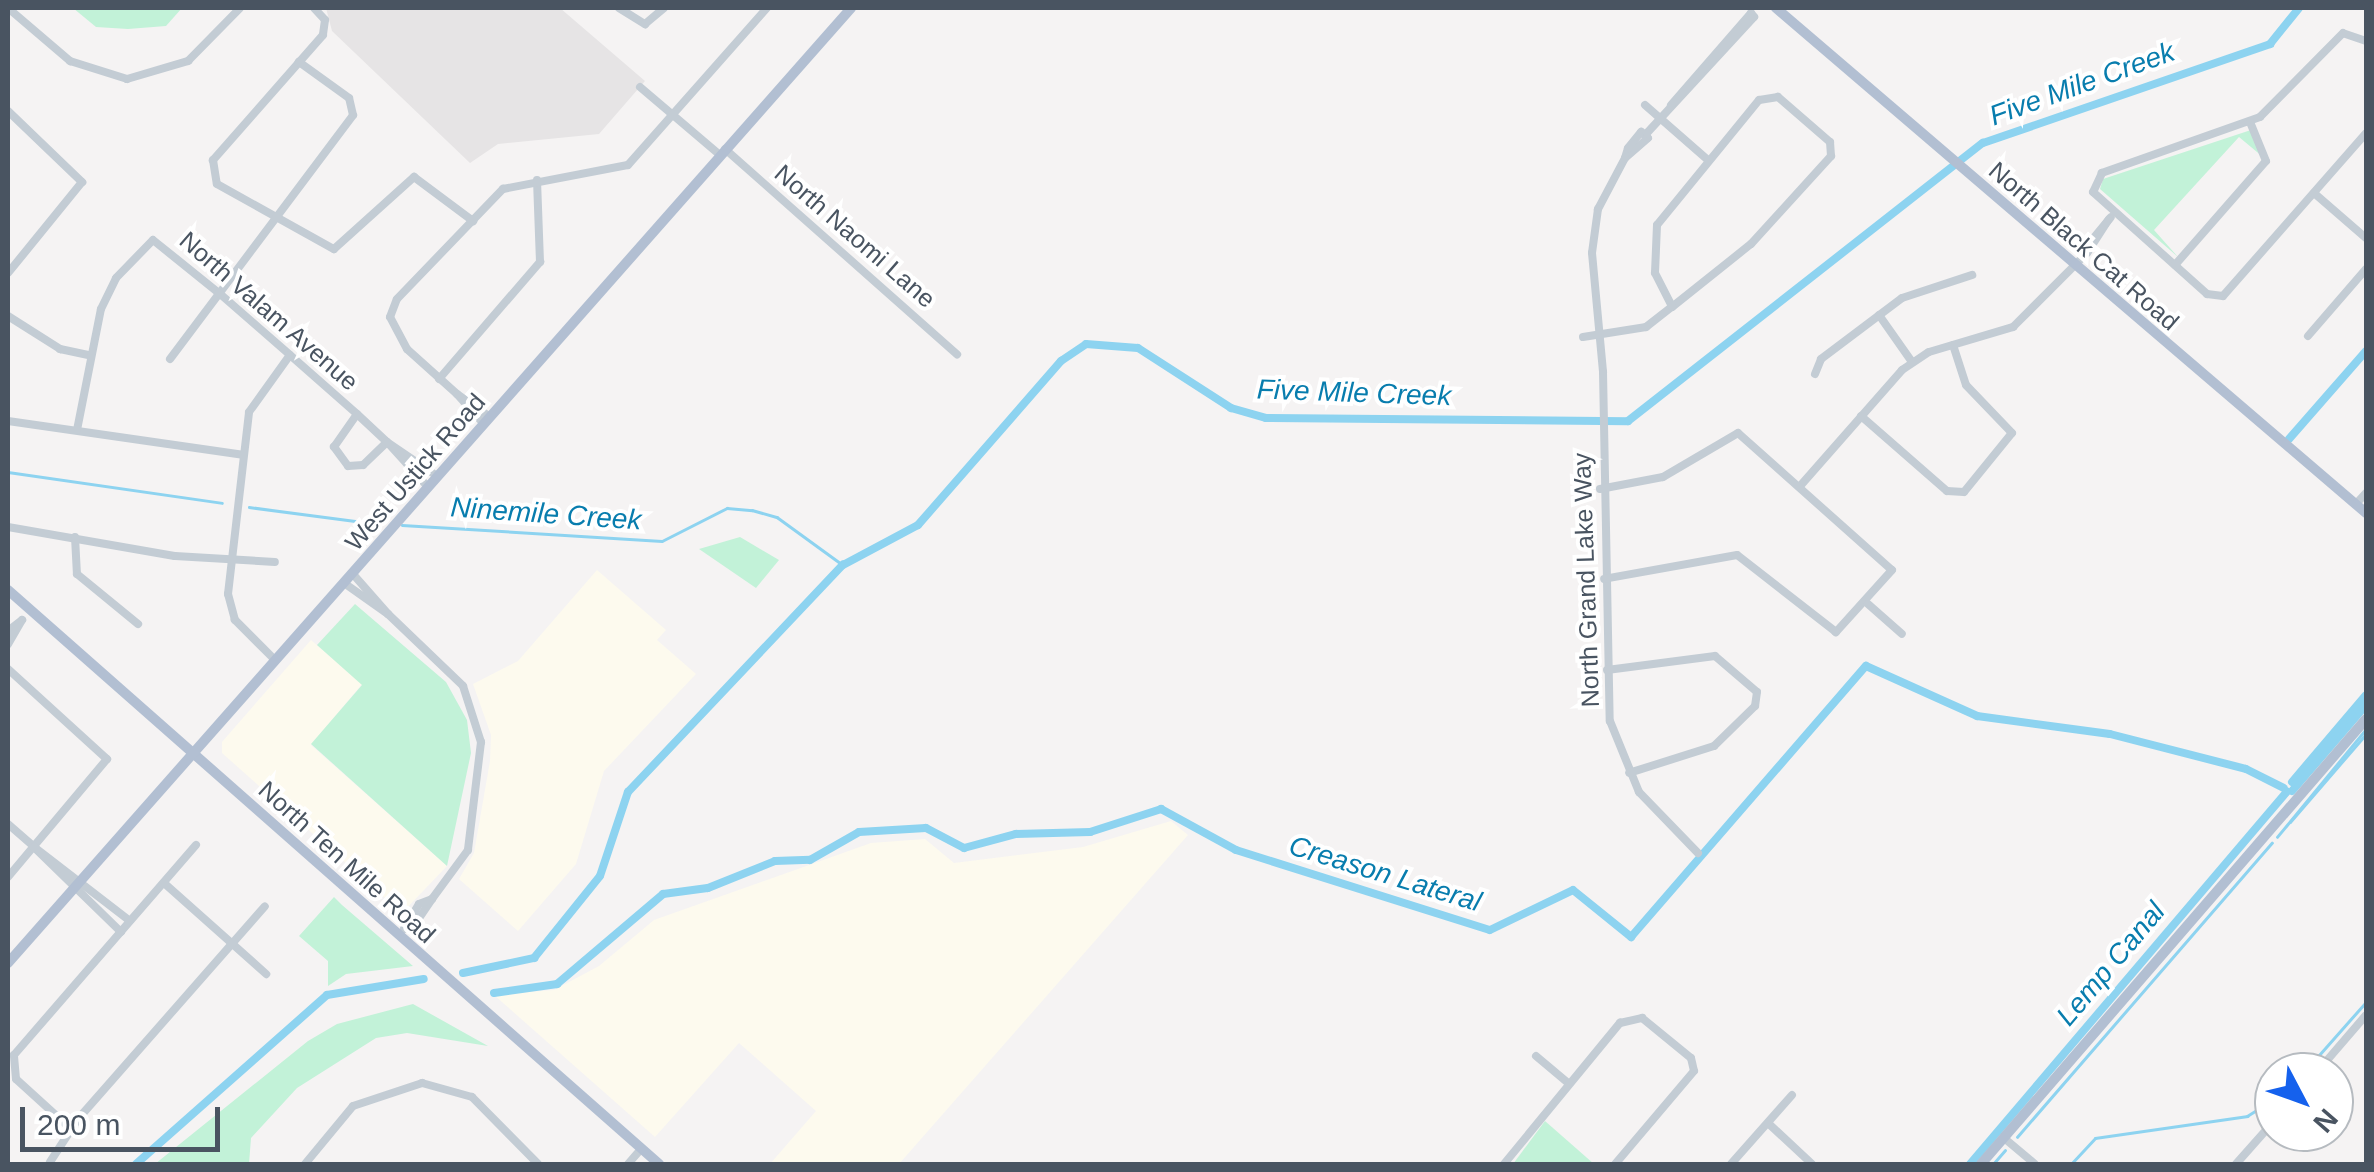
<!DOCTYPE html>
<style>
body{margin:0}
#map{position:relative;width:2374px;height:1172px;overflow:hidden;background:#f5f3f3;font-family:Arial,sans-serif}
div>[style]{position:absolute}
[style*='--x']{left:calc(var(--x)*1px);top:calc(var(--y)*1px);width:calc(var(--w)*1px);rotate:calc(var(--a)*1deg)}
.commercial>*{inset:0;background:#fdfaee}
.education>*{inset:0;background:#e6e4e5}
.green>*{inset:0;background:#c2f2d8}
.stream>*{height:2.5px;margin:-1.25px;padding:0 1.25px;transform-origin:1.25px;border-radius:1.25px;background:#8dd3f0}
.canal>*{height:8px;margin:-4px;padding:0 4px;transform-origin:4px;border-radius:4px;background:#8dd3f0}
.minor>*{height:8px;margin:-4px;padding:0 4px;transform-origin:4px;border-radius:4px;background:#c3ccd4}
.major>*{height:10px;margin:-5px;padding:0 5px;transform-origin:5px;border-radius:5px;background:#b2bfd2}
span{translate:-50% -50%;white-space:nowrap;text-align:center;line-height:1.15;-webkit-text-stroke:8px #fff;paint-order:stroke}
.street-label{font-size:25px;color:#495461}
.water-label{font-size:28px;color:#087dae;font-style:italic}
.frame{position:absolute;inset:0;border:10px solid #495461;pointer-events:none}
.north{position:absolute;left:2254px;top:1052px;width:100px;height:100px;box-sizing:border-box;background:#fff;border:2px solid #b6bbc0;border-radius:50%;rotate:131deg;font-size:28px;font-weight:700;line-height:40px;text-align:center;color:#495461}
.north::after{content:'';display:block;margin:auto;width:35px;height:45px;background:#1561ed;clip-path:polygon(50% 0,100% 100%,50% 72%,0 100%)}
.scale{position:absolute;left:20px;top:1107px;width:200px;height:45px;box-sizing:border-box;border:5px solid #495461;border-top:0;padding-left:12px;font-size:30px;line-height:35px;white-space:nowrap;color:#495461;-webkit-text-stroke:8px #fff;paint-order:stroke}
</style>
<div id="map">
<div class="commercial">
<div style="clip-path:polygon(597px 570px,666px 630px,657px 640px,696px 674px,604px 771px,576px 864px,518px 931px,459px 879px,474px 853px,490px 761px,491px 735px,473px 684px,518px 661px)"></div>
<div style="clip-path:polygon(311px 640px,362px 684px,311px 745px,447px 866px,402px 913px,222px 753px,222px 742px)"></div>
<div style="clip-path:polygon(1171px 821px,1188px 835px,899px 1164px,770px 1164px,816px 1111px,739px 1043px,655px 1137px,494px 995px,554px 990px,599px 966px,654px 920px,871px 843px,925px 839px,954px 863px,1083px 847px)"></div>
</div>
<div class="education">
<div style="clip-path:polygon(326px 8px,560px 8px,645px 81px,599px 134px,498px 144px,470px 163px,332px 31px)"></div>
</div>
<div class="green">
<div style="clip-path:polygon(73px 8px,182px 8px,166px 26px,128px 29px,96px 27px)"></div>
<div style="clip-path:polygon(2251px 130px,2263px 157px,2239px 137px,2154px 230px,2178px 257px,2100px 189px,2103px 179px)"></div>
<div style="clip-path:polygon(740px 537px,779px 560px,756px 588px,699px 549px)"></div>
<div style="clip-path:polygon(355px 604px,446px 682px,467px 720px,471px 753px,447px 866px,311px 744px,362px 685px,317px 645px)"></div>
<div style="clip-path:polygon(334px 897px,342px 905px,413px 966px,346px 974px,328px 986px,328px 961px,299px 936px)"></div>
<div style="clip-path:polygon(413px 1004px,488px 1046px,407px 1033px,376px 1038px,297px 1088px,251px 1138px,249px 1164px,155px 1164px,308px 1041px,337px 1024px)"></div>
<div style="clip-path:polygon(1545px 1121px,1594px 1164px,1513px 1164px)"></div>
</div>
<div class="stream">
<div style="--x:8;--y:472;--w:216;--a:8.2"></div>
<div style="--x:249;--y:507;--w:122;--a:7.5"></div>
<div style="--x:402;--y:525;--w:260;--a:3.5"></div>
<div style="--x:662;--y:541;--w:73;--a:-26.9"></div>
<div style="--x:727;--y:508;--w:25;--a:5"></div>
<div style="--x:752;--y:510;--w:26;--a:16"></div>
<div style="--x:777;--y:517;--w:82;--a:36"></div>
<div style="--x:2290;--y:822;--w:116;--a:-49.2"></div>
<div style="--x:2277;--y:837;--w:140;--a:-50.5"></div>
<div style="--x:2304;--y:1072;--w:94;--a:-48.5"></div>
<div style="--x:2017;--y:1137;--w:389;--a:-49.1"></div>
<div style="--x:1993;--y:1164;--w:18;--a:-49"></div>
<div style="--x:2071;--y:1164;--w:35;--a:-47"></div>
<div style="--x:2095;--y:1138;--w:154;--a:-8.2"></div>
<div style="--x:2247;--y:1116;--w:32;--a:-32"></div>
</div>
<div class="canal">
<div style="--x:2289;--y:439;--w:117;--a:-48.8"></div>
<div style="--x:2292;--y:782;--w:114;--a:-49.6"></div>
<div style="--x:2292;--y:791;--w:113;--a:-49.3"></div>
<div style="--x:463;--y:973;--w:73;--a:-11.9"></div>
<div style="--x:534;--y:958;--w:105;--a:-51.2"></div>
<div style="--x:600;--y:876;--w:89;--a:-71.6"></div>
<div style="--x:628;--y:792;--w:313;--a:-46.6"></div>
<div style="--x:843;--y:565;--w:85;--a:-28.1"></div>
<div style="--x:918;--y:525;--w:218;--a:-48.9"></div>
<div style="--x:1061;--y:361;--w:30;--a:-34"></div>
<div style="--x:1086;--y:344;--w:52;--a:4.4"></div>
<div style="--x:1138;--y:348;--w:111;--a:32.8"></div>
<div style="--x:1231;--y:408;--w:36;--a:16"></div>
<div style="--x:1266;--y:418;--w:362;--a:0.5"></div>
<div style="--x:1628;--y:421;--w:451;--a:-38.1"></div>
<div style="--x:1983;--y:143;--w:304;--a:-19"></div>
<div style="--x:2270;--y:44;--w:46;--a:-51.1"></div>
<div style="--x:494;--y:993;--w:64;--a:-8.1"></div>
<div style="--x:557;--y:984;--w:139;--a:-40.3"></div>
<div style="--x:663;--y:894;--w:45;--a:-7.6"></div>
<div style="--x:708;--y:888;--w:72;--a:-21.9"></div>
<div style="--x:775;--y:861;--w:35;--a:-2"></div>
<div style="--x:810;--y:860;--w:56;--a:-29.7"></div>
<div style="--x:859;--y:832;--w:67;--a:-3.4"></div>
<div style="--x:926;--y:828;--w:43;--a:27.8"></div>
<div style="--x:964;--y:848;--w:54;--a:-15.1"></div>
<div style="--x:1016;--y:834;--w:74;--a:-1.5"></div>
<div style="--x:1090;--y:832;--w:75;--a:-17.9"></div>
<div style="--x:1161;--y:809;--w:85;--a:28.7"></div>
<div style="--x:1236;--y:850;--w:266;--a:17.5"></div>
<div style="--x:1490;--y:930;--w:92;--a:-25.7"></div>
<div style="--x:1573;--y:890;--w:75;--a:39"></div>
<div style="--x:1631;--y:937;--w:359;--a:-49.1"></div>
<div style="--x:1866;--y:666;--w:122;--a:24.2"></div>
<div style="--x:1977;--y:716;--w:134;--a:7.7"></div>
<div style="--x:2110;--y:734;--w:140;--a:14.4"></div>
<div style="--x:2246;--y:769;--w:42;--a:26.6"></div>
<div style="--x:136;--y:1164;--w:255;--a:-41.5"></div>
<div style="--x:327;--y:995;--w:98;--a:-9.4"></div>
<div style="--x:1970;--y:1164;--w:489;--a:-49.6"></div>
</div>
<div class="minor">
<div style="--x:8;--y:8;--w:82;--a:40.5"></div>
<div style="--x:70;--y:61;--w:60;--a:17.5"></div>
<div style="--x:127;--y:79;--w:64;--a:-16.4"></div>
<div style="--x:188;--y:61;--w:74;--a:-45.5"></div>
<div style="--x:314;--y:8;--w:16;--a:47"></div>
<div style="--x:325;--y:20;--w:15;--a:98"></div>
<div style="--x:323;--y:35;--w:167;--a:131.3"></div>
<div style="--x:213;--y:160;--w:24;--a:81"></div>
<div style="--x:217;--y:184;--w:134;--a:29.1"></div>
<div style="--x:334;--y:249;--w:108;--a:-42"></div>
<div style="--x:414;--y:177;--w:74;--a:36.7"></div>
<div style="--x:619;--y:8;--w:31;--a:32"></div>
<div style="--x:645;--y:24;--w:25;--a:-40"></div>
<div style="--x:2366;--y:41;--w:24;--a:-161"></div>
<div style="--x:2343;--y:33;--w:118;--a:134.7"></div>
<div style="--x:2260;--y:117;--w:168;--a:160.5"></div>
<div style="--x:2102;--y:173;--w:21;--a:115"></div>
<div style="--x:2093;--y:192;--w:153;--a:41.8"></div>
<div style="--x:2207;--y:294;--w:16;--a:7"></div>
<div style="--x:2223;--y:296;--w:217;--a:-48.7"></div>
<div style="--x:640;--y:87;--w:105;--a:40.4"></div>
<div style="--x:1645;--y:105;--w:82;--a:41.1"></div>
<div style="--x:8;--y:111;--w:103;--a:43.8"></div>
<div style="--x:82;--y:182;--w:117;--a:129.1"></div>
<div style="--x:1641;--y:132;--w:9;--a:41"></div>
<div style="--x:1648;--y:138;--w:30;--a:139"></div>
<div style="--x:1625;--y:158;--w:10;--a:-73"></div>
<div style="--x:1628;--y:148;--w:21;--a:-51"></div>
<div style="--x:1647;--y:133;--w:158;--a:-47.3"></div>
<div style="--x:1754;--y:17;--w:5;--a:-127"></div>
<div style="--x:1751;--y:13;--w:122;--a:131"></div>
<div style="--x:725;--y:149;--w:310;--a:41.5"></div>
<div style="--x:1625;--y:158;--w:58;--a:117.9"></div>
<div style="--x:1598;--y:209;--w:44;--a:97.8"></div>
<div style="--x:1592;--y:253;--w:120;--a:84.7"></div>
<div style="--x:1603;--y:372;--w:349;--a:88.9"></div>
<div style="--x:1610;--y:721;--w:77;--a:67.8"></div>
<div style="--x:1639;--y:792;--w:85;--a:46"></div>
<div style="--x:2314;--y:193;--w:69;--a:40.9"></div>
<div style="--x:2082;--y:252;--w:45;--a:-50.4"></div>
<div style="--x:2175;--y:265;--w:138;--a:-48.8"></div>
<div style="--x:2266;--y:161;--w:42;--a:-112.3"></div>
<div style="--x:1879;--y:315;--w:57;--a:54.9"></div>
<div style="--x:8;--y:316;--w:62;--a:32.4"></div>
<div style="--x:60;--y:349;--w:30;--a:12"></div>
<div style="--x:2308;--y:336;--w:89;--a:-49.1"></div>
<div style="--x:1583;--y:337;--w:64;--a:-9"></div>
<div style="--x:1646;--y:327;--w:33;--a:-38"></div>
<div style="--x:1672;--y:307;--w:101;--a:-38.6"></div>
<div style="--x:1751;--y:244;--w:119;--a:-47.7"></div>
<div style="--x:1831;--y:156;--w:14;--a:-94"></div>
<div style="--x:1830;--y:142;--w:69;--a:-139.1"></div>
<div style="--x:1778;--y:97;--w:19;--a:171"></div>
<div style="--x:1759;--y:100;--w:161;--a:129.2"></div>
<div style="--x:1657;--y:225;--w:48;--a:92.4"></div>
<div style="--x:1655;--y:273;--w:38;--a:63"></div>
<div style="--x:170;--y:359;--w:305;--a:-53.1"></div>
<div style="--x:353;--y:115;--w:17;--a:-103"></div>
<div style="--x:349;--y:98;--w:62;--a:-144.2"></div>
<div style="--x:1815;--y:374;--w:16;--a:-68"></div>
<div style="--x:1821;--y:359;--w:101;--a:-37"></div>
<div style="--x:1902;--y:298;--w:74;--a:-18.2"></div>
<div style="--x:439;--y:379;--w:155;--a:-49.2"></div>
<div style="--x:540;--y:262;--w:82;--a:-92.1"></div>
<div style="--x:457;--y:394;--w:67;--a:-138"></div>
<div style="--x:407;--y:349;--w:36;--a:-118"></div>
<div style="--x:390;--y:317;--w:19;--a:-69"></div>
<div style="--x:397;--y:299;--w:153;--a:-46.1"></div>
<div style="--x:503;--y:189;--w:127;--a:-10.9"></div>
<div style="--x:628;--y:165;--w:210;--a:-48.5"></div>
<div style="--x:1861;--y:416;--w:114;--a:41.1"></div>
<div style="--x:1947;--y:491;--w:17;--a:3"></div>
<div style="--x:1964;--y:492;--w:76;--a:-50.9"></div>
<div style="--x:2012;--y:433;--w:66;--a:-133.8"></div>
<div style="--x:1966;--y:385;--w:42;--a:-108"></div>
<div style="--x:8;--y:421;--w:237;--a:8.2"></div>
<div style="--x:484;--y:424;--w:40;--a:-132"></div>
<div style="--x:457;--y:394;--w:40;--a:34.9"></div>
<div style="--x:77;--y:430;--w:123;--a:-78.8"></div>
<div style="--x:101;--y:309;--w:34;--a:-64"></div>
<div style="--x:116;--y:278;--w:53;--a:-45.8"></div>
<div style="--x:153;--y:240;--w:85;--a:38.8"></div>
<div style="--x:219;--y:293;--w:94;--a:41.1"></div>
<div style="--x:290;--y:355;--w:89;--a:41.4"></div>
<div style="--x:357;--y:414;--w:41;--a:43"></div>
<div style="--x:387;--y:442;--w:33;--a:136"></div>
<div style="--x:363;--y:465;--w:15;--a:176"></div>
<div style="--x:348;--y:466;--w:24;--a:-126"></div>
<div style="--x:334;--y:447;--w:40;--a:-55.1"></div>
<div style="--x:1801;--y:485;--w:153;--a:-48.7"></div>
<div style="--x:1902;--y:370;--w:32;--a:-34"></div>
<div style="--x:1929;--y:352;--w:88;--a:-16.6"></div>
<div style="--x:2013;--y:327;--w:105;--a:-45"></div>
<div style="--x:2087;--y:253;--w:40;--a:-57.1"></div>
<div style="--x:428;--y:487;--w:61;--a:-132.3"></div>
<div style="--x:387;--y:442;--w:60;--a:34.2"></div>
<div style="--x:1600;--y:489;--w:64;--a:-10.8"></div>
<div style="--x:1663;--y:477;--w:87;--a:-30.4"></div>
<div style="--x:1738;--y:433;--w:206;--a:41.7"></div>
<div style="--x:1892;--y:570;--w:84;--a:132.1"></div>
<div style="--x:1836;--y:632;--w:125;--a:-142.1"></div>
<div style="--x:1737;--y:555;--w:135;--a:169.8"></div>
<div style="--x:2356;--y:504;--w:15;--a:-48"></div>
<div style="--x:8;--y:527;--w:169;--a:9.9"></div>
<div style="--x:175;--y:556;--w:100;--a:3.4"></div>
<div style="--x:75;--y:537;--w:37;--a:87"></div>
<div style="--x:77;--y:574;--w:79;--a:39.3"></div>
<div style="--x:344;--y:583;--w:54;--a:35.2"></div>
<div style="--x:388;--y:614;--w:55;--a:-131.3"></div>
<div style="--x:1868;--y:604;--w:45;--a:41.4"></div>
<div style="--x:388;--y:614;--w:104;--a:43.8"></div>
<div style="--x:463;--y:686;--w:59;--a:72.2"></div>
<div style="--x:481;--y:742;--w:109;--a:96.9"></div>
<div style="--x:468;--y:850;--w:61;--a:126.3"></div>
<div style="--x:8;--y:631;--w:18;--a:-38"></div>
<div style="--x:22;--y:620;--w:28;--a:120"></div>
<div style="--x:275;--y:660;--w:57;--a:-135"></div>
<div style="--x:235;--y:620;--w:27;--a:-105"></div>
<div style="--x:228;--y:594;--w:183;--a:-83.4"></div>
<div style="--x:249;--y:412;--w:70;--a:-54.3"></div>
<div style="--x:8;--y:669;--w:134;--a:42.3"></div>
<div style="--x:107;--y:759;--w:154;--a:130"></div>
<div style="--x:1607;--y:670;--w:109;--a:-7.4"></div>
<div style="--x:1715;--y:656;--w:55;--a:40.6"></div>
<div style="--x:1757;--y:692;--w:14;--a:98"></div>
<div style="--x:1755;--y:706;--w:57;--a:135.7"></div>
<div style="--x:1714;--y:746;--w:89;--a:162.4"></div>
<div style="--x:8;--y:824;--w:35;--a:41"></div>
<div style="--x:164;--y:883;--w:137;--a:41.7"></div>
<div style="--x:432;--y:899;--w:36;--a:124"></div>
<div style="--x:412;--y:929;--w:8;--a:180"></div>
<div style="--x:404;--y:929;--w:29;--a:-59"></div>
<div style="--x:419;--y:904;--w:14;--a:-21"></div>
<div style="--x:121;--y:932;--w:122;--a:-135.7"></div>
<div style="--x:34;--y:847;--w:121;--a:37.6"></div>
<div style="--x:1536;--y:1056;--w:40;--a:40"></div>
<div style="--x:2317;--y:1072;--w:75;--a:-49.3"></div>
<div style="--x:1768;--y:1123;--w:60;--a:43"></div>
<div style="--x:71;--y:1129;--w:74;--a:-137.7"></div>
<div style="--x:16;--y:1079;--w:24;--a:-95"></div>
<div style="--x:14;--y:1055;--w:278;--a:-49.1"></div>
<div style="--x:2004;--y:1138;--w:40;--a:40"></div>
<div style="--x:50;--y:1162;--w:51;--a:-56.9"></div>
<div style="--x:78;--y:1119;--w:283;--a:-48.7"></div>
<div style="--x:305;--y:1164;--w:75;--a:-50.4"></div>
<div style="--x:353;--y:1106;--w:73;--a:-18.4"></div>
<div style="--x:422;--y:1083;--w:52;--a:15.6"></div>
<div style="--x:472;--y:1097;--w:94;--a:45.4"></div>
<div style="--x:628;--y:1164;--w:20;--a:-49"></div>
<div style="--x:1504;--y:1164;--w:183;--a:-50.6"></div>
<div style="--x:1620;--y:1023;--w:23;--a:-13"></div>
<div style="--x:1642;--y:1018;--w:63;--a:39.2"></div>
<div style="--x:1691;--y:1058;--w:13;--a:77"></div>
<div style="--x:1694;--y:1071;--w:122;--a:130.3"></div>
<div style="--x:1731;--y:1164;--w:92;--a:-48.5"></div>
<div style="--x:2236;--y:1164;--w:57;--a:-48.5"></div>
</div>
<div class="major">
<div style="--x:1776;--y:8;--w:777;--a:40.56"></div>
<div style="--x:8;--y:590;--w:868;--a:41.4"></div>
<div style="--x:8;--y:963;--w:1274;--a:-48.56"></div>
<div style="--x:1981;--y:1164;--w:588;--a:-49.13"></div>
</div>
<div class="street-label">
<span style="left:855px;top:236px;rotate:41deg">North Naomi Lane</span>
<span style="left:2084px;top:246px;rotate:41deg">North Black Cat Road</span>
<span style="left:269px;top:311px;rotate:41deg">North Valam Avenue</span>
<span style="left:415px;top:472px;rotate:-49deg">West Ustick Road</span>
<span style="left:1586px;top:580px;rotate:-92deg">North Grand Lake Way</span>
<span style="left:347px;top:862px;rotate:42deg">North Ten Mile Road</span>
</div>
<div class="water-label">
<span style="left:2082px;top:84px;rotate:-20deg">Five Mile Creek</span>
<span style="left:1354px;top:393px;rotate:2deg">Five Mile Creek</span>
<span style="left:546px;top:514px;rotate:4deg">Ninemile Creek</span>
<span style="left:1385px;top:874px;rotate:17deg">Creason Lateral</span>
<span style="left:2111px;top:964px;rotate:-50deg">Lemp Canal</span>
</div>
<div class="frame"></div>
<div class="north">N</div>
<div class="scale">200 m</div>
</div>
